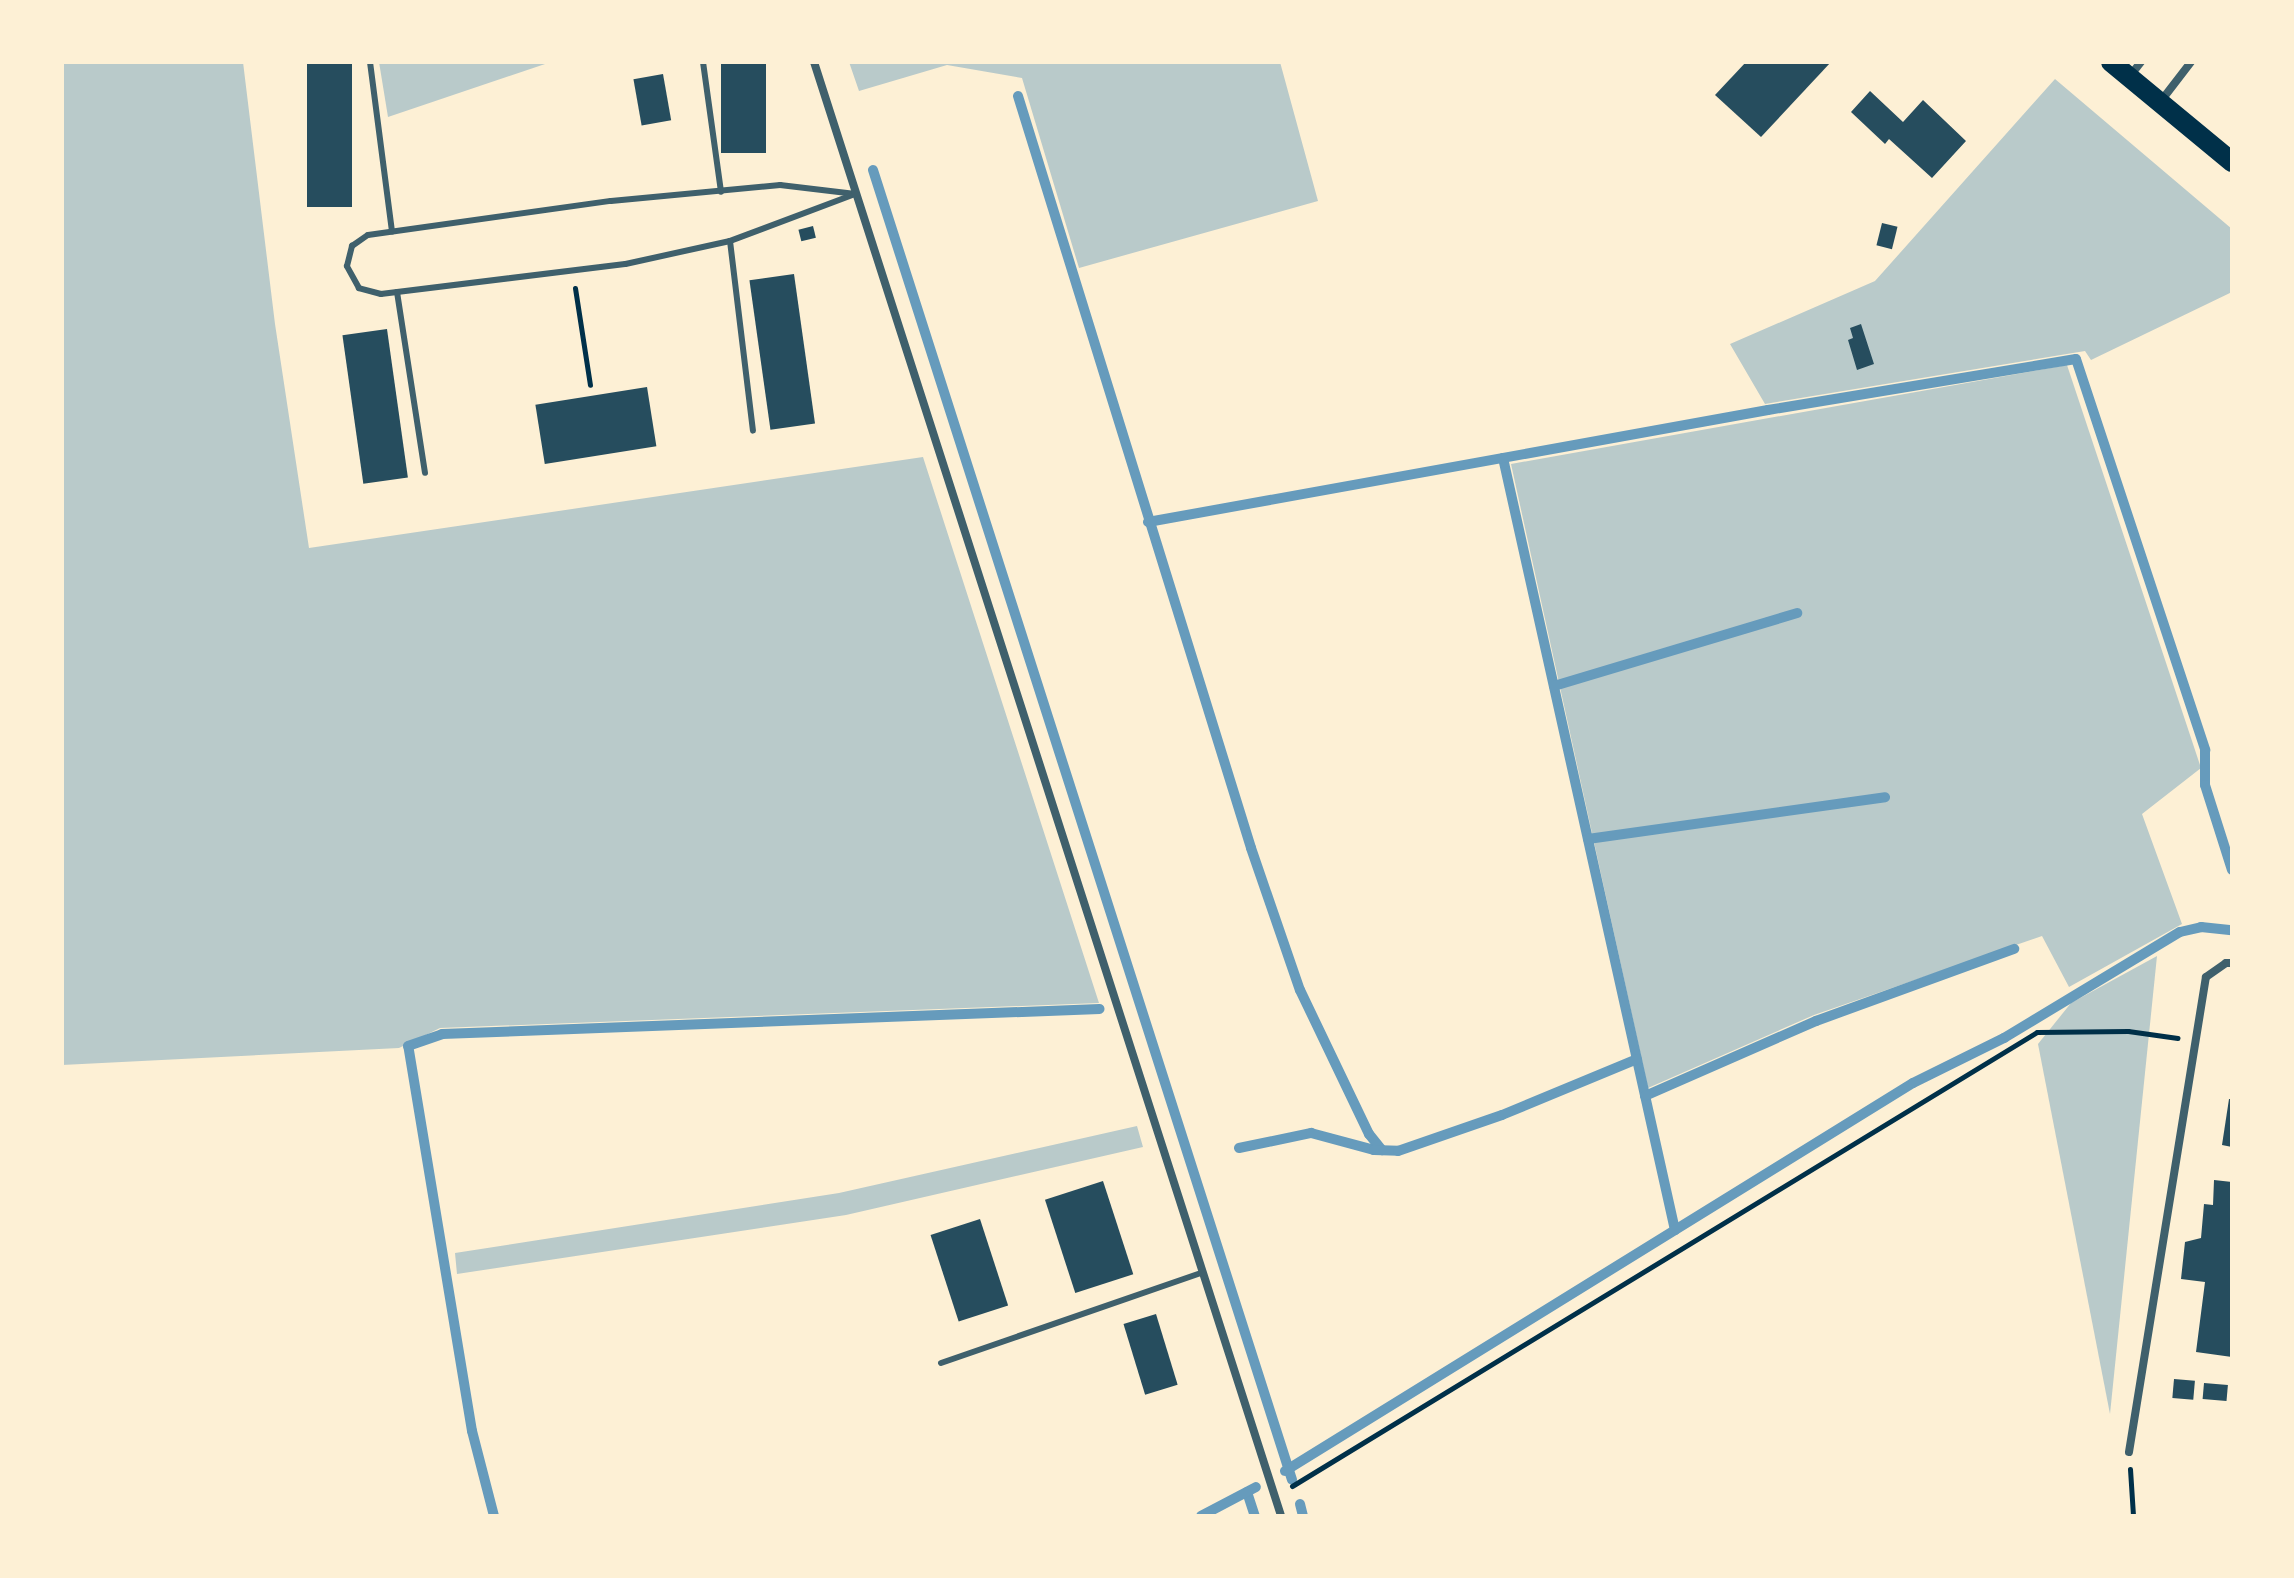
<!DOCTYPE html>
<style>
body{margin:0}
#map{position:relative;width:2294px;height:1578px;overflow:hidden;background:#fdf0d5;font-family:Commissioner,sans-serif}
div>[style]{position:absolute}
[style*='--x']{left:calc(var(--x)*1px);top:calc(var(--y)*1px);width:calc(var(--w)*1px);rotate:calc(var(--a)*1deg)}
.green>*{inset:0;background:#b9caca}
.stream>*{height:10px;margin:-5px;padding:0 5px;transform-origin:5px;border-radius:5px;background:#669bbc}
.building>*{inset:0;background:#264d5e;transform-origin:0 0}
.path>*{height:5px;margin:-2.5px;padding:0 2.5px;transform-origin:2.5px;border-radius:2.5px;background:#003049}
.service>*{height:6px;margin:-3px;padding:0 3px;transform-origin:3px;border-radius:3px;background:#3f606c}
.minor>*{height:8px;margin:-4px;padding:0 4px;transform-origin:4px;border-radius:4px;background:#3f606c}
.primary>*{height:20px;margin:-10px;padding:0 10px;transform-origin:10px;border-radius:10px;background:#003049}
span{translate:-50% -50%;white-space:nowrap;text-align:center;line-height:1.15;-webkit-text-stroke:7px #fdf0d5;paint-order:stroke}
.frame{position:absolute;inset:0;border:64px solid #fdf0d5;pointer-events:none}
</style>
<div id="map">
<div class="green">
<div style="clip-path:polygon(62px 62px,243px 62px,275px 324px,309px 548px,923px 457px,1099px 1003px,440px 1028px,399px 1048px,62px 1065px)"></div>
<div style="clip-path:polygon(379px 62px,551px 62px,388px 117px)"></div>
<div style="clip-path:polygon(849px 62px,1280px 62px,1318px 201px,1079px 268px,1022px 78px,947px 65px,859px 91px)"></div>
<div style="clip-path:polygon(2055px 79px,2232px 229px,2232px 292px,2091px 360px,2085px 351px,1765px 404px,1730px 344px,1875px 281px)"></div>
<div style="clip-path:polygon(2067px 365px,2201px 768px,2142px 814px,2182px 924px,2069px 987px,2042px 936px,1814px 1015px,1648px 1088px,1511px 464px)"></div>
<div style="clip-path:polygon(2157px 956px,2110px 1414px,2038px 1044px,2071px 1003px)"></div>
<div style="clip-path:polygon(1137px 1126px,1143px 1147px,846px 1215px,457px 1274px,455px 1253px,839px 1193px)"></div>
</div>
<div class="stream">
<div style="--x:1018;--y:96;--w:787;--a:72.78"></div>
<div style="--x:1251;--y:848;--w:150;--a:71"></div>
<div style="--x:1300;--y:990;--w:160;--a:64.4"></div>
<div style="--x:1369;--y:1134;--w:21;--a:51"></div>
<div style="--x:873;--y:170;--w:1375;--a:72.26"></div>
<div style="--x:1503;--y:458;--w:791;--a:77.44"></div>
<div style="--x:1148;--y:522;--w:630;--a:-10.24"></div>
<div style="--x:1768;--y:410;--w:312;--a:-9.4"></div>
<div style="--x:2076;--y:359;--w:412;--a:71.7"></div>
<div style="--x:2205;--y:750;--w:35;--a:90"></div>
<div style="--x:2205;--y:785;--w:89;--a:72.4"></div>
<div style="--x:1554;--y:686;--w:254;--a:-16.7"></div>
<div style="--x:1588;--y:839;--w:300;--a:-8"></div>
<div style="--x:1645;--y:1096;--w:187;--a:-23.7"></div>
<div style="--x:1816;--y:1021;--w:211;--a:-20"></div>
<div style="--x:1239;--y:1148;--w:74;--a:-11.8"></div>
<div style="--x:1311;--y:1133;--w:65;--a:15.1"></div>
<div style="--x:1374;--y:1150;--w:24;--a:2"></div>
<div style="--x:1398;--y:1151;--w:110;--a:-19.1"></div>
<div style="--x:1502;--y:1115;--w:146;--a:-22.5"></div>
<div style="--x:1285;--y:1471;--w:738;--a:-31.71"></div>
<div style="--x:1913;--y:1083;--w:102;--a:-26.3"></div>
<div style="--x:2004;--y:1038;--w:205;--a:-31.1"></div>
<div style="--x:2180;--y:932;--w:22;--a:-13"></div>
<div style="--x:2201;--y:927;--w:31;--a:6"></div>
<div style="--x:1247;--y:1492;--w:25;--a:72"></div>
<div style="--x:1300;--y:1504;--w:12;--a:76"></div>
<div style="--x:494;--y:1516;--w:88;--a:-104.5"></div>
<div style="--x:472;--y:1431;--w:390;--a:-99.4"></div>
<div style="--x:408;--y:1046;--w:36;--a:-19"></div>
<div style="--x:442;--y:1034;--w:658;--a:-2.18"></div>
<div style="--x:1201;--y:1516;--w:62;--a:-27.8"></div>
</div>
<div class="building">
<div style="left:307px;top:62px;width:45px;height:145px"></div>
<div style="left:721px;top:62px;width:45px;height:91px"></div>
<div style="clip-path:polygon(1746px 62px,1831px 62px,1761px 137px,1715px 95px)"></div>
<div style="left:663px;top:74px;width:47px;height:30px;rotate:80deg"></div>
<div style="clip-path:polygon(1870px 91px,1903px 122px,1923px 100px,1966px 141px,1932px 178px,1889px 139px,1885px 144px,1851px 112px)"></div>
<div style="left:1882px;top:223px;width:16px;height:23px;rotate:14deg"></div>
<div style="left:813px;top:226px;width:12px;height:15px;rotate:76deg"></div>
<div style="left:794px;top:274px;width:151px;height:45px;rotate:82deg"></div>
<div style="clip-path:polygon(1861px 324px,1874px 364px,1857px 370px,1848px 340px,1853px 338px,1850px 328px)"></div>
<div style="left:387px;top:329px;width:150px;height:45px;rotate:82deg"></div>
<div style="left:647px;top:387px;width:60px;height:113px;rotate:81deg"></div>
<div style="clip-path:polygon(2229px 1099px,2232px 1099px,2232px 1147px,2222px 1145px)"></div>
<div style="clip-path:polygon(2214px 1180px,2232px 1182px,2232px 1357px,2196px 1352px,2205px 1282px,2181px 1279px,2185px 1242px,2201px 1238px,2204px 1204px,2213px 1205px)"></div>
<div style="left:1103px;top:1181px;width:98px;height:61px;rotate:72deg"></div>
<div style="left:980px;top:1219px;width:91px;height:52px;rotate:72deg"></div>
<div style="left:1156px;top:1314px;width:74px;height:34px;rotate:73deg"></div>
<div style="left:2174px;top:1379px;width:21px;height:19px;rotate:5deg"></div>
<div style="left:2204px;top:1383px;width:24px;height:16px;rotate:5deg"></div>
</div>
<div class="path">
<div style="--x:575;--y:288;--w:98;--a:81.2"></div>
<div style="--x:2130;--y:1469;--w:47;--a:86.3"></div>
<div style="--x:1292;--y:1486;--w:872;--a:-31.36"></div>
<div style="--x:2037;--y:1032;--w:91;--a:-0.6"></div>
<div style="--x:2128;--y:1031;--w:50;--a:8"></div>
</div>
<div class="service">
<div style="--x:370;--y:62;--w:171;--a:82.6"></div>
<div style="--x:703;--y:62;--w:131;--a:82.1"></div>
<div style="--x:780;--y:185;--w:76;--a:6.8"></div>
<div style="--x:855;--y:194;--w:134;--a:159.4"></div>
<div style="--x:730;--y:241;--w:107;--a:167.6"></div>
<div style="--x:625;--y:264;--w:246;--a:173"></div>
<div style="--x:381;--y:294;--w:23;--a:-165"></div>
<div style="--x:359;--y:288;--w:25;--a:-119"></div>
<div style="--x:347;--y:266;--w:21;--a:-76"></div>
<div style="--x:352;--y:246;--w:19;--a:-35"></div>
<div style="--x:368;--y:235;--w:245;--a:-8"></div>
<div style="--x:611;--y:201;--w:170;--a:-5.4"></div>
<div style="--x:730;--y:241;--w:191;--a:83.1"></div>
<div style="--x:397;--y:292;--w:183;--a:81.2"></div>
<div style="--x:941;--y:1363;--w:275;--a:-19.1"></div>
</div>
<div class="minor">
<div style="--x:814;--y:62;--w:1527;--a:72.19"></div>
<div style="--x:2130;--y:76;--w:18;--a:-52"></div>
<div style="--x:2161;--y:101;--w:49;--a:-52.4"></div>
<div style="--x:2129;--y:1452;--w:481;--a:-80.8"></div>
<div style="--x:2206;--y:977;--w:24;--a:-35"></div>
<div style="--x:2226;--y:963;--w:6;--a:0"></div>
</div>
<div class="primary">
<div style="--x:2111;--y:62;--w:157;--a:39.6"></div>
</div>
<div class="frame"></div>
</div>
